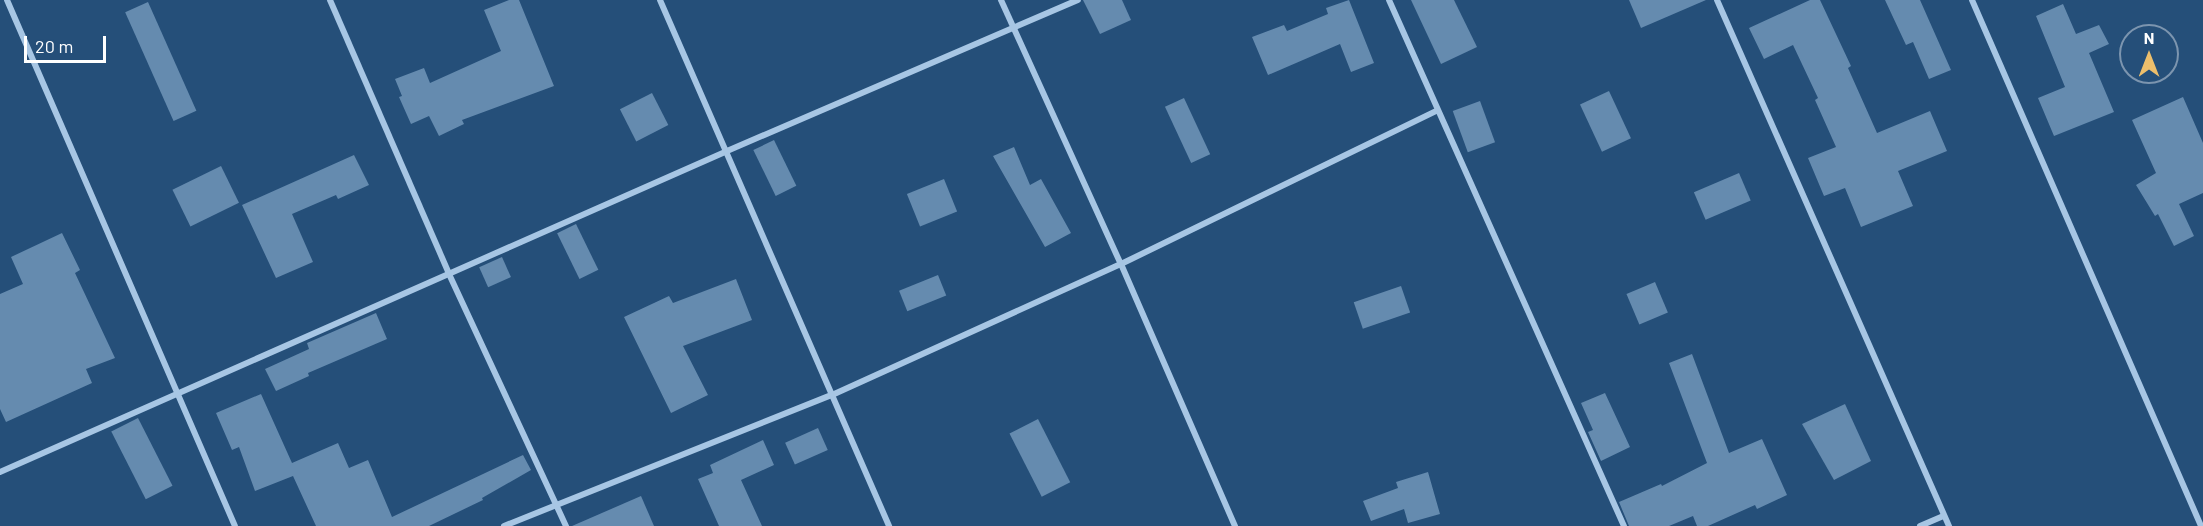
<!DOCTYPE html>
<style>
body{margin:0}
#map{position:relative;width:2203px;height:526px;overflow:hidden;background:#254f79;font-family:Barlow,sans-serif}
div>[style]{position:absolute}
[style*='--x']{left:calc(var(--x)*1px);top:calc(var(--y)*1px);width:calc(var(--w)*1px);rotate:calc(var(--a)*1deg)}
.building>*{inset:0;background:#658baf;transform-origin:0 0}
.street>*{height:6px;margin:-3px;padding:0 3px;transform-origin:3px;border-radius:3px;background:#a7c6e4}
span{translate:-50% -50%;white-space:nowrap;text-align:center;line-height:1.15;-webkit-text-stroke:4.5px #254f79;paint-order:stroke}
.north{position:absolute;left:2119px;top:24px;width:60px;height:60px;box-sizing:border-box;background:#254f79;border:2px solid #7c95af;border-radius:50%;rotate:0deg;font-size:16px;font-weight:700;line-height:24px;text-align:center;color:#fff}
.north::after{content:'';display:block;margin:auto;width:21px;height:27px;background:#edbf6c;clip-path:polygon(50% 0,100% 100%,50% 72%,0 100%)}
.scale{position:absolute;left:24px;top:36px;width:82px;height:27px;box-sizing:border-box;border:3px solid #fff;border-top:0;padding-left:8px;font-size:18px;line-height:21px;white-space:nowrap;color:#fff;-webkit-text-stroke:4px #254f79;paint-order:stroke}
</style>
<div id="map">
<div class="building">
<div style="clip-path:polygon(509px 0,519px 0,554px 86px,462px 120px,464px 124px,439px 136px,429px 116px,411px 124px,399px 97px,402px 96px,395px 79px,424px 68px,430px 83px,501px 51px,484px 10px)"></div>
<div style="clip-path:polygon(1083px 0,1122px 0,1131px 20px,1100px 34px)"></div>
<div style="clip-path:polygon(1349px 0,1374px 63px,1351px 72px,1340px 44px,1268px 75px,1252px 37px,1284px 25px,1287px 31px,1328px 14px,1326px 8px)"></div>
<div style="clip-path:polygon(1411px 0,1454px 0,1477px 47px,1441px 64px)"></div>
<div style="clip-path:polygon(1629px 0,1706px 0,1641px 28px)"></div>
<div style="clip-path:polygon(1810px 0,1820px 0,1851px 66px,1848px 68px,1877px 133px,1930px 111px,1947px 151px,1898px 171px,1913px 206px,1861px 227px,1845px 188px,1824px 196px,1808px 158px,1836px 147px,1815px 100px,1818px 98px,1793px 45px,1764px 59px,1749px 28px)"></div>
<div style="clip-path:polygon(1885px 0,1920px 0,1951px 70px,1929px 79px,1913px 42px,1906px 45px)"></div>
<div style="left:148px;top:2px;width:119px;height:25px;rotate:66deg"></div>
<div style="clip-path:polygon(2063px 4px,2076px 34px,2099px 25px,2109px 44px,2089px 53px,2114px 112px,2054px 136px,2038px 98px,2065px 87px,2036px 16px)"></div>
<div style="left:1609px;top:91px;width:52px;height:32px;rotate:65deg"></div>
<div style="left:652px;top:93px;width:36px;height:36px;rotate:63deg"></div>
<div style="clip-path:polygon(2183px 97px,2203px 143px,2203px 193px,2179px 204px,2194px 236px,2174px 246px,2158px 214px,2155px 216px,2136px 185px,2156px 173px,2132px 120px)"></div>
<div style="left:1184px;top:98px;width:62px;height:21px;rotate:65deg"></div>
<div style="left:1480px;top:101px;width:44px;height:29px;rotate:70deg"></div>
<div style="left:774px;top:140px;width:51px;height:23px;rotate:64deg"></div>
<div style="clip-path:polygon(1014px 147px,1030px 185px,1041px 179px,1071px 233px,1045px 247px,993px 156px)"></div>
<div style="clip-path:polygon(354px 155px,369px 185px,338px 199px,336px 195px,292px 214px,313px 262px,276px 278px,242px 205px)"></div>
<div style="left:221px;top:166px;width:41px;height:54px;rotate:64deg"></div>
<div style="left:1739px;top:173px;width:30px;height:49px;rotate:67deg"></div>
<div style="left:944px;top:179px;width:35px;height:40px;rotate:68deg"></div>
<div style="left:576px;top:224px;width:51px;height:21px;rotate:64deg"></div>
<div style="clip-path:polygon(62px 233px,80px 270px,75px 273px,115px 358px,86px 369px,92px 383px,6px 422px,0 409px,0 294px,23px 284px,11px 257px)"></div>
<div style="left:502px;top:257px;width:22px;height:25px;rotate:66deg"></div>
<div style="left:938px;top:275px;width:22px;height:42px;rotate:68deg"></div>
<div style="clip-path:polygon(736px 279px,752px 320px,683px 346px,708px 395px,671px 413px,624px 317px,669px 296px,673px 303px)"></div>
<div style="left:1655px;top:282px;width:33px;height:31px;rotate:67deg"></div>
<div style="left:1401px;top:286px;width:28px;height:50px;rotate:71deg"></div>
<div style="clip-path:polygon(376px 313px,387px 339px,308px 373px,309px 376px,276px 391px,265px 369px,309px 349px,307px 343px)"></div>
<div style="clip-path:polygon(1692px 354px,1729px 453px,1762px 439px,1787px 495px,1757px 509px,1755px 505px,1708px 526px,1697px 526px,1693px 516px,1669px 526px,1629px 526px,1619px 502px,1661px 484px,1662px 486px,1707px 463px,1669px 363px)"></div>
<div style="clip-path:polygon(1605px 393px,1630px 447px,1601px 461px,1588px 432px,1593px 430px,1581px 403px)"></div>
<div style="clip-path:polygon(261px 394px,292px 463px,338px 443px,349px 468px,368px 460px,392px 517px,523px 455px,531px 470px,482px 498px,483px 500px,429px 526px,316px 526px,293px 476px,255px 491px,239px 447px,232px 450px,216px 413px)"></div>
<div style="clip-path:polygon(1845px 404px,1871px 461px,1834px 480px,1802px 424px)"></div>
<div style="left:138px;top:418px;width:76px;height:30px;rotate:63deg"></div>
<div style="left:1038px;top:419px;width:71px;height:32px;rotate:63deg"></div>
<div style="left:818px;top:428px;width:24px;height:36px;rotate:66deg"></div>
<div style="clip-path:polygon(763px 440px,774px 465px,741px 480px,762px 526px,719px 526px,698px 479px,713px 473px,710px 465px)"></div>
<div style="clip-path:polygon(1428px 472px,1440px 514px,1408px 523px,1404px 509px,1371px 521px,1363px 501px,1398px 488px,1396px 482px)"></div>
<div style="clip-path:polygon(641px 496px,654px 526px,572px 526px)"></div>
</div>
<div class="street">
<div style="--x:7;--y:0;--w:573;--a:66.57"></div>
<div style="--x:330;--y:0;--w:299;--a:66.5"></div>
<div style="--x:449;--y:274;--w:278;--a:65.1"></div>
<div style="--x:660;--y:0;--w:574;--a:66.47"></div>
<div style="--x:1001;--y:0;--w:290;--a:65.6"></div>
<div style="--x:1121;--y:264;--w:286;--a:66.5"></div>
<div style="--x:1389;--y:0;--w:576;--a:65.93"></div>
<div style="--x:1717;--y:0;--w:575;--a:66.2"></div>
<div style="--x:1972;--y:0;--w:574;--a:66.47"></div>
<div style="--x:0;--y:472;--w:795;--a:-23.82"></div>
<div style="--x:727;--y:151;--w:382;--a:-23.3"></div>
<div style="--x:504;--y:526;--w:353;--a:-21.8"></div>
<div style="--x:832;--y:395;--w:317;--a:-24.4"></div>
<div style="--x:1121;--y:264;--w:350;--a:-25.9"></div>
<div style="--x:1920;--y:526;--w:26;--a:-23"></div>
</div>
<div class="north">N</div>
<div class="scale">20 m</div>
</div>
